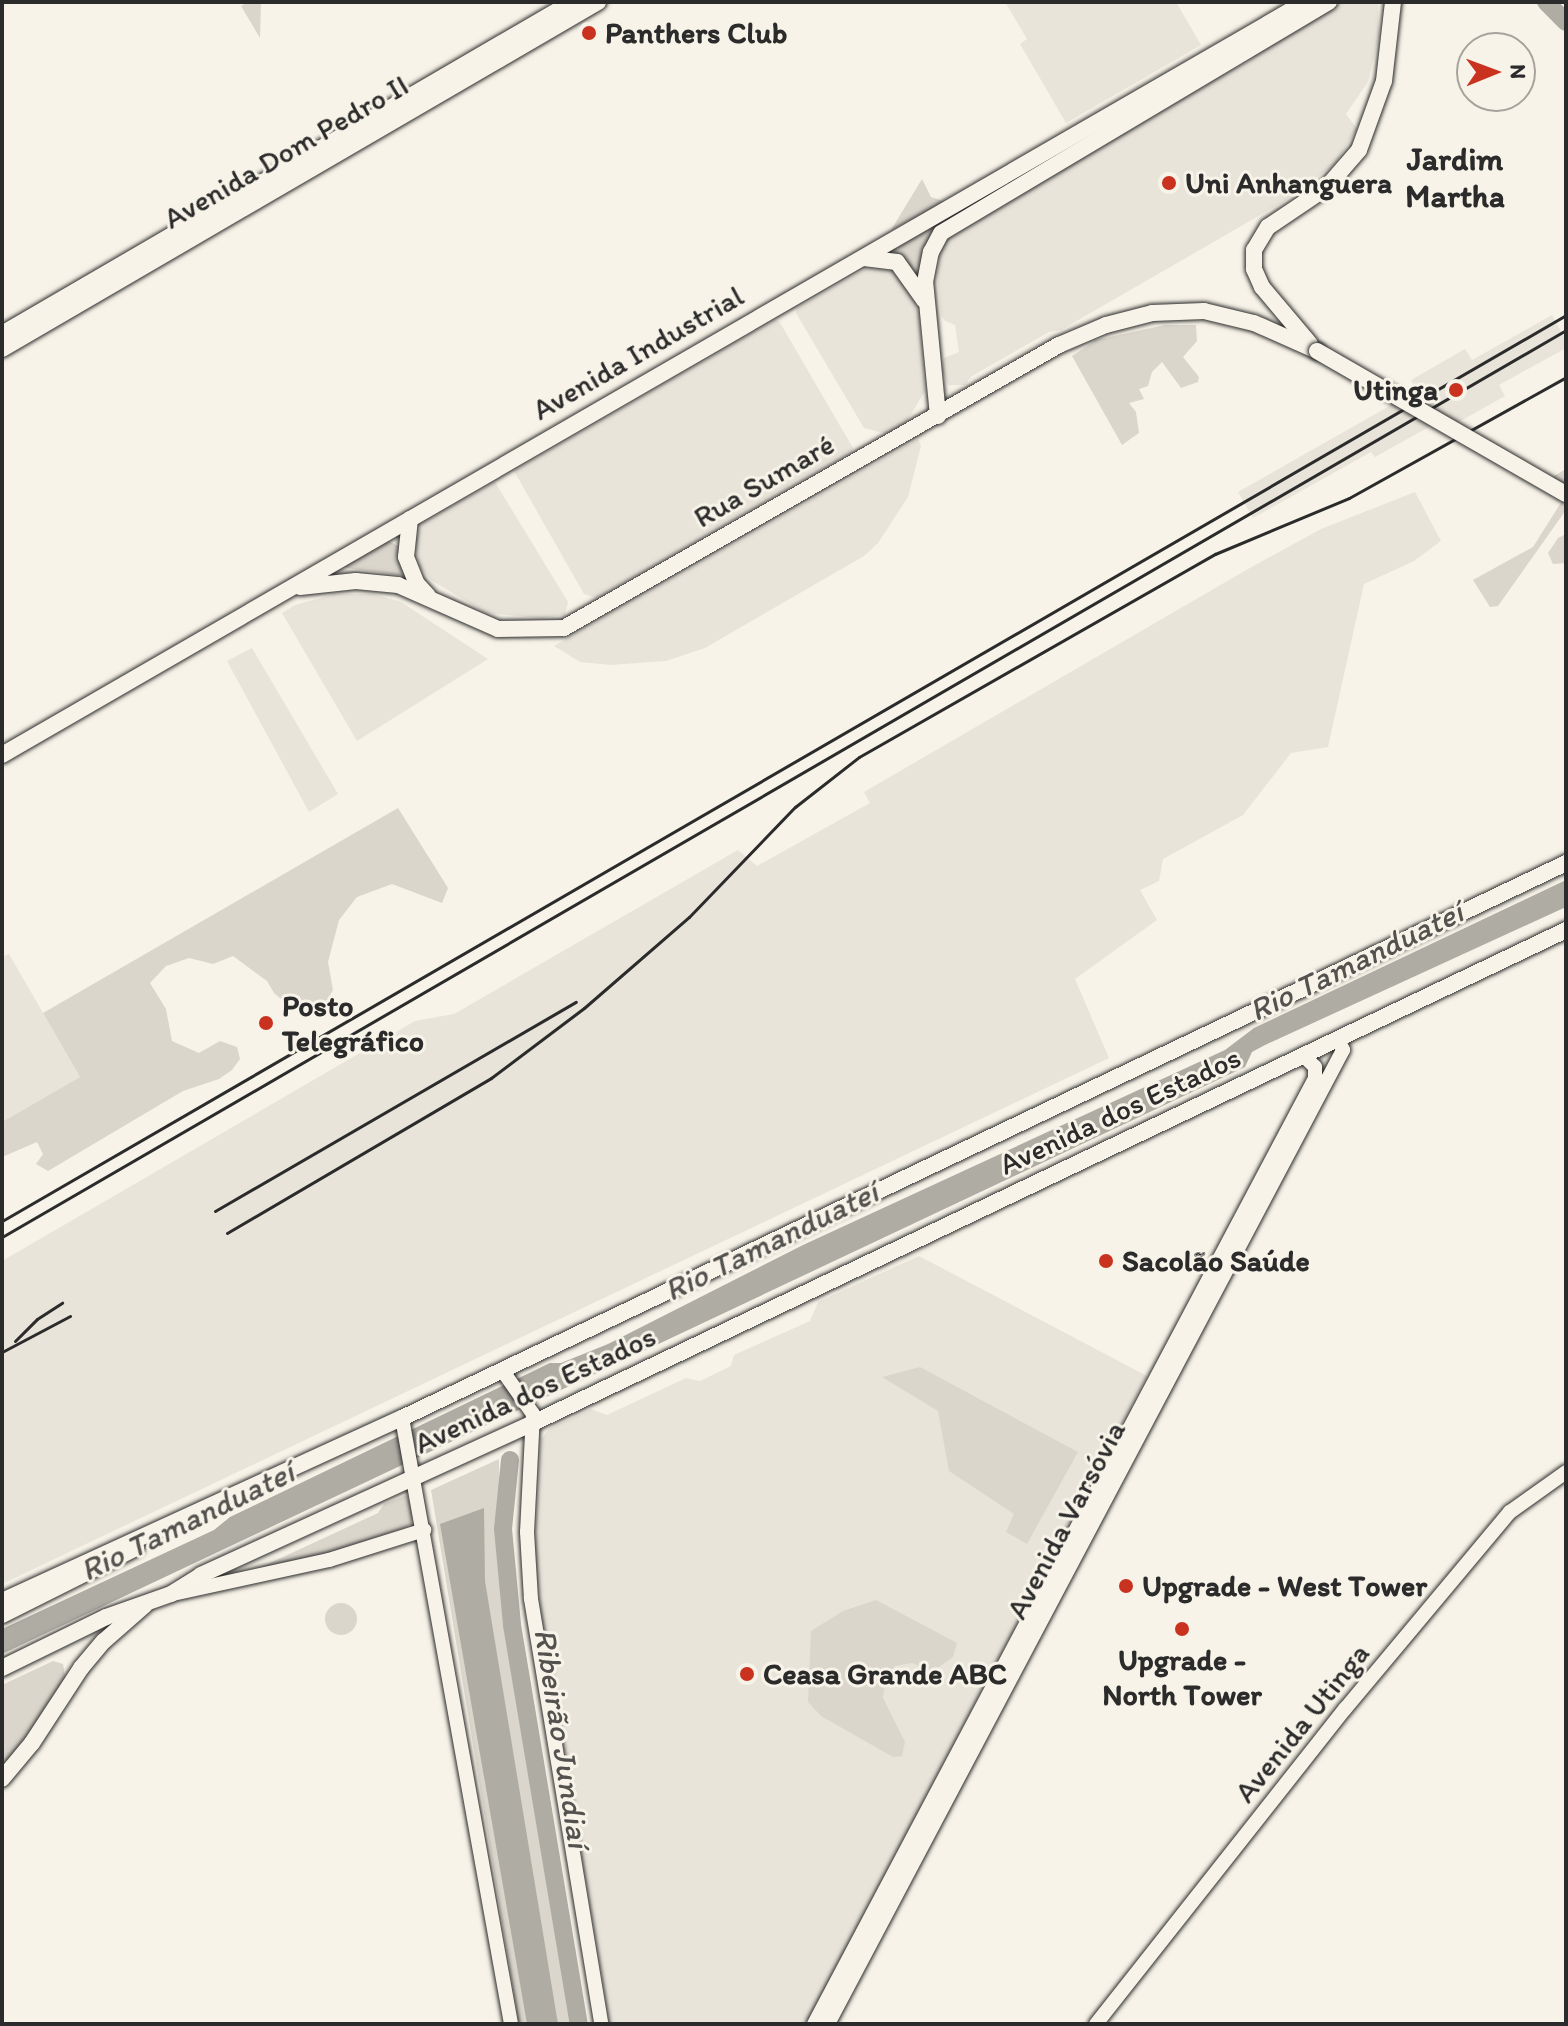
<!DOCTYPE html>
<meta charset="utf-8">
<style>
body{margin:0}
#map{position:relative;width:1568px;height:2026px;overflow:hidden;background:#f7f3e8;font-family:Itim,sans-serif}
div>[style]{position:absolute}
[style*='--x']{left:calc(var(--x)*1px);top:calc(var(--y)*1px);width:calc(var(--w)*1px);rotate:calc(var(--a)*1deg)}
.built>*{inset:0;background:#e8e4da}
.green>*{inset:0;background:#dad6cc}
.round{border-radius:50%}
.water>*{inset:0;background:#afaca4}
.river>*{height:18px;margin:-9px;padding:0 9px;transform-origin:9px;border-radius:9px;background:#afaca4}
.roads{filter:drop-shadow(0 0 2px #2b2b2b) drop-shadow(0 0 2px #2b2b2b)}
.secondary>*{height:14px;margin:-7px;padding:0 7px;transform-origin:7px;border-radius:7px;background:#f7f3e8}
.primary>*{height:16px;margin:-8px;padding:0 8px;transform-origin:8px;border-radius:8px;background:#f7f3e8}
.trunk>*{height:16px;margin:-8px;padding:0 8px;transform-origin:8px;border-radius:8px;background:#f7f3e8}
.rail>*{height:3px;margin:-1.5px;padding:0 1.5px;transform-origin:1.5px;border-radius:1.5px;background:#2b2b2b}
.bridges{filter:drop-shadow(0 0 2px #2b2b2b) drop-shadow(0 0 2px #2b2b2b)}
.primary-bridge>*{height:16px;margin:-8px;padding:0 8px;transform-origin:8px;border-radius:8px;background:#f7f3e8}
.dots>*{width:22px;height:22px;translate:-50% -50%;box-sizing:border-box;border:4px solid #f7f3e8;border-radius:50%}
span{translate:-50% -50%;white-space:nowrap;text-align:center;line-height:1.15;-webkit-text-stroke:6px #f7f3e8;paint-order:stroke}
.poi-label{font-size:30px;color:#2b2b2b;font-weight:700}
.left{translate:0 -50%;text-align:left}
.right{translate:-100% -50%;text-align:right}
.street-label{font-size:30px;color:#2b2b2b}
.neighbourhood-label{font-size:32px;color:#2b2b2b;font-weight:700}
.water-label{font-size:32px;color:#53524f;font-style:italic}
.frame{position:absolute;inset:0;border:4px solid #2b2b2b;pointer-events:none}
.north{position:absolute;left:1456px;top:32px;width:80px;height:80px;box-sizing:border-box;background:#f7f3e8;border:2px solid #a5a39c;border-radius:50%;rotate:89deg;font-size:22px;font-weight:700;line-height:32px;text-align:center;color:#2b2b2b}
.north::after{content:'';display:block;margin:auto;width:28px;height:36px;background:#c8321e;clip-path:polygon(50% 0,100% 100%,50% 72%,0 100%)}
</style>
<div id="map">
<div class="built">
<div style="clip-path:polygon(1005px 2px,1176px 2px,1201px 45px,1066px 123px,1020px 44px,1027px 39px)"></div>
<div style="clip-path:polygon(1343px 2px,1378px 2px,1379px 36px,1368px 82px,1346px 114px,1357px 129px,1335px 164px,1283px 202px,1061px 330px,1049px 332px,972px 376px,965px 385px,948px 385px,942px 370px,944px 358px,959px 352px,955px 325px,945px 321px,941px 315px,937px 273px,941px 250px,949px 235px,1169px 107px,1186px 93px,1250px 61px,1257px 51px)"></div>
<div style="clip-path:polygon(867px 268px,895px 272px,913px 295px,919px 316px,925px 391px,907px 421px,887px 434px,864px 428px,796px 313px,797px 308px)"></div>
<div style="clip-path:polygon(1552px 315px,1566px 340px,1566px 348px,1499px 385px,1505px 396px,1441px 432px,1436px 423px,1375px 457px,1371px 452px,1253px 518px,1238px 492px,1416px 391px,1411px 380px,1465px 349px,1472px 360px)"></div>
<div style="clip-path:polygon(775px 320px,779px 321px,853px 448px,852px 452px,596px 598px,584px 594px,514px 471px)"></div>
<div style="clip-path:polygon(918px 439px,921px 446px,908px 497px,878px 543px,864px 556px,705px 648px,666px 661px,611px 665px,580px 662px,554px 646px)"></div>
<div style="clip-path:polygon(495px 482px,568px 602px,565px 615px,541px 618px,486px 613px,431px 580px,419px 566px,415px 541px,422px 523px)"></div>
<div style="clip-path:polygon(1415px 492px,1441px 541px,1414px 561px,1364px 584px,1328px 747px,1291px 753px,1243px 815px,1163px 859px,1159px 881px,1140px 890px,1157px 920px,1075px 979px,1109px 1058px,2px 1584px,2px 1261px,415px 1021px,454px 1014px,738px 850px,757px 866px,870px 803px,864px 792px,1248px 569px,1321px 529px)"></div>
<div style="clip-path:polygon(335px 594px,373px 594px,401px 602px,488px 659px,357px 741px,282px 613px,295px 605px)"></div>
<div style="clip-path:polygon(252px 648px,338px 794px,309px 812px,227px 661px)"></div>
<div style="clip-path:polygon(9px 954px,80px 1077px,2px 1122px,2px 957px)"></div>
<div style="clip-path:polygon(919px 1256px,1147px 1376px,806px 2024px,610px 2024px,542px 1621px,535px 1550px,541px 1439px,550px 1428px,591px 1409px,607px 1415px,686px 1378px,700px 1381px,731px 1366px,734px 1355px,810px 1321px,818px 1302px)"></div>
</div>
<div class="green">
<div style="clip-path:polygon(248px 2px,261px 2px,260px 38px,241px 6px)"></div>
<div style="clip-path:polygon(922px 179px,931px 197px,946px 202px,891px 230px)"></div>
<div style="clip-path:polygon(953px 210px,955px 214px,940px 226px,918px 280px,891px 248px)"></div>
<div style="clip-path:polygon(1165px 325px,1196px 325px,1197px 341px,1183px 357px,1199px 377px,1198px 382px,1181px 388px,1162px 362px,1152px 372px,1148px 386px,1139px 389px,1144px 399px,1129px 403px,1136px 412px,1139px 433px,1122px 445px,1072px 356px,1096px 340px)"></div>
<div style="clip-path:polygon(1566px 469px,1566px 510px,1498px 606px,1490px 607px,1473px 580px,1533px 547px,1562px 501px,1538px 485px)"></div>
<div style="clip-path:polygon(1566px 534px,1566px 563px,1553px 564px,1548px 553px,1558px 538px)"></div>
<div style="clip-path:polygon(388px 541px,400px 547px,407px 576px,346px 568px,344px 565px)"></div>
<div style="clip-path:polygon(398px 808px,448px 888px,442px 903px,392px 884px,357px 897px,339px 920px,328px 962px,333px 990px,324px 1006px,308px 1015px,295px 1011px,274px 993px,267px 981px,233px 956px,213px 964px,189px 958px,166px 966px,150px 983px,166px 1009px,172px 1041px,199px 1053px,220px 1041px,237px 1047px,240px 1059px,232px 1070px,219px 1079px,183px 1091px,48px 1171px,36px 1164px,43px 1154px,37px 1142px,2px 1157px,2px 1122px,80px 1077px,43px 1013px)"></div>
<div style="clip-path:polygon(920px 1367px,1078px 1452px,1027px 1544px,1006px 1532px,1014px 1514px,949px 1471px,938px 1411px,882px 1377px)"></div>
<div style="clip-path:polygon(499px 1459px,500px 1577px,573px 2024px,519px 2024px,431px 1490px)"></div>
<div style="clip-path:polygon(407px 1495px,413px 1513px,411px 1524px,404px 1528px,318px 1556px,259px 1568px,378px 1513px,384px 1504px)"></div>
<div style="clip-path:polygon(876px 1600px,957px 1643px,953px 1657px,939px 1667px,930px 1670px,912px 1663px,895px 1666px,886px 1677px,883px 1698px,905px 1742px,902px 1756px,893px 1757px,821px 1716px,808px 1702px,811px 1631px,843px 1611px)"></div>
<div class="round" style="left:325px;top:1603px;width:32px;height:32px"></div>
<div style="clip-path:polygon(53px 1661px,63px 1664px,66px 1682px,27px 1742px,2px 1769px,2px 1685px)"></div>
</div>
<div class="water">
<div style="clip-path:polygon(1566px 880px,1566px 907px,1265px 1045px,1252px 1052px,1245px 1067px,2px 1654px,2px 1629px,214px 1530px,230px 1517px,550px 1363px,561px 1363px,608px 1344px,803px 1245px,1225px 1050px,1254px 1028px)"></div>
<div style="clip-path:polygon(484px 1508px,485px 1581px,558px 2024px,527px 2024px,440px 1524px)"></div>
</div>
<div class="river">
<div style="--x:1546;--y:2;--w:28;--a:45"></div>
<div style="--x:510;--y:1460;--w:69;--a:95.8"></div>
<div style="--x:503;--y:1529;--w:96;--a:84.6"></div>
<div style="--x:512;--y:1625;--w:405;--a:80.5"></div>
</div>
<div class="roads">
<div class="secondary">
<div style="--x:502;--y:1370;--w:54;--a:54.8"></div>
<div style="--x:533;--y:1414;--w:118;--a:92.9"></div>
<div style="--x:527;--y:1532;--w:67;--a:86.6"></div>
<div style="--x:531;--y:1599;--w:431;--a:80.6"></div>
<div style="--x:402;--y:1418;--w:616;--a:79.8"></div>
<div style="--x:173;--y:1594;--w:160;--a:-12.3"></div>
<div style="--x:329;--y:1560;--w:100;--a:-17.5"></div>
<div style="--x:814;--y:2024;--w:1070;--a:-62.09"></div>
<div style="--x:1315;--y:1078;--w:11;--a:-90"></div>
<div style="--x:1315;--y:1067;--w:17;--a:-135"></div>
<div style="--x:828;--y:2024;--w:1102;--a:-62.13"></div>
<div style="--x:1343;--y:1050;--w:12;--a:-114"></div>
<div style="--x:1096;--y:2024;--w:402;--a:-51.7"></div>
<div style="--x:1345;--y:1709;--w:257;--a:-50.1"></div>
<div style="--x:1510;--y:1512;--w:69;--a:-35.5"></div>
</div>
<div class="primary">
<div style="--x:864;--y:258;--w:33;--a:7"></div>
<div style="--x:897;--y:262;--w:47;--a:54.6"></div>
<div style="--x:2;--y:334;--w:660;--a:-30.22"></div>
<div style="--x:1310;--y:344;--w:75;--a:-130.1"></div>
<div style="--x:1262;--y:287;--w:20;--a:-114"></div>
<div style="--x:1254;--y:269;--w:19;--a:-90"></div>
<div style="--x:1254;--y:250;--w:27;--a:-59"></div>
<div style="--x:1268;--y:227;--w:70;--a:-33.9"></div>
<div style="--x:1326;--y:188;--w:50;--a:-49"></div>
<div style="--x:1359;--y:150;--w:73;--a:-70.1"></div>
<div style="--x:1384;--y:81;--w:80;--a:-83.5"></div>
<div style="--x:2;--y:349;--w:690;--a:-30.21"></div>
<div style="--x:938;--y:416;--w:135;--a:-95.5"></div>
<div style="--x:925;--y:282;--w:31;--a:-79"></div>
<div style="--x:931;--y:252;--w:21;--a:-62"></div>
<div style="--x:941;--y:233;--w:452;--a:-30.8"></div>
<div style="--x:410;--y:519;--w:38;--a:96"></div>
<div style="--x:406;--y:557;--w:29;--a:68"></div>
<div style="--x:417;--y:584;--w:16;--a:47"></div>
<div style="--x:300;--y:587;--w:56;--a:-6.1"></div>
<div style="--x:356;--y:581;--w:42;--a:5.4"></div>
<div style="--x:398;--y:585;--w:109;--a:23.7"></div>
<div style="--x:498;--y:629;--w:66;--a:-0.9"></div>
<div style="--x:564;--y:628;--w:570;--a:-29.76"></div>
<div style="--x:1059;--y:345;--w:51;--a:-23.1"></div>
<div style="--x:1106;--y:325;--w:48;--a:-14.6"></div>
<div style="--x:1152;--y:313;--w:52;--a:-2.2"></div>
<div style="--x:1204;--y:311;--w:51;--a:13.5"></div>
<div style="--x:1254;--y:323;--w:69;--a:24"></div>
<div style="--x:2;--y:755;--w:1505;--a:-30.02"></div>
</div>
<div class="trunk">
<div style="--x:2;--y:1601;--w:440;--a:-24.6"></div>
<div style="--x:402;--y:1418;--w:1290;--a:-25.49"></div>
<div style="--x:2;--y:1615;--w:150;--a:-26.6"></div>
<div style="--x:2;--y:1668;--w:116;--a:-26.1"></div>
<div style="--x:106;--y:1617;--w:69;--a:-19.5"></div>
<div style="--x:171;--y:1594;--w:36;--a:-32"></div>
<div style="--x:201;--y:1575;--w:365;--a:-24.6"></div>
<div style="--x:533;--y:1423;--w:1145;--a:-25.51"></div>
<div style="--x:2;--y:1779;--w:47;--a:-50.2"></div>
<div style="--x:32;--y:1743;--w:90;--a:-56.8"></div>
<div style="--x:81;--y:1668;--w:35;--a:-50"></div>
<div style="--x:104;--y:1641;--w:55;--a:-41.3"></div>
</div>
</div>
<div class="rail">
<div style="--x:215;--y:1211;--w:417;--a:-30.1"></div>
<div style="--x:2;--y:1221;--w:1807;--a:-30.08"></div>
<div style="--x:227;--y:1233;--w:306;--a:-30.4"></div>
<div style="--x:491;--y:1078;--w:116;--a:-37"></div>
<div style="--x:584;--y:1008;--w:139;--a:-40.9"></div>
<div style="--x:689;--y:917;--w:153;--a:-46.1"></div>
<div style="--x:795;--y:807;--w:81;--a:-38"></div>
<div style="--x:859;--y:757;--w:410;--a:-29.7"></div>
<div style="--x:1215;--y:554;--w:145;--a:-22.7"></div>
<div style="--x:1349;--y:498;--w:248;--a:-29.1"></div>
<div style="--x:2;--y:1237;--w:1808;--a:-30.11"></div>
<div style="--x:15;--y:1341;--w:31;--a:-45"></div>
<div style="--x:37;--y:1319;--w:30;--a:-33"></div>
<div style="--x:2;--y:1352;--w:77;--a:-27.9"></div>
</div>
<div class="bridges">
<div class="primary-bridge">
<div style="--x:1317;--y:351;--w:287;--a:29.9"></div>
</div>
</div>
<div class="dots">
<div style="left:589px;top:33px;background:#c8321e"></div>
<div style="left:1169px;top:183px;background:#c8321e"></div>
<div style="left:1456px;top:390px;background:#c8321e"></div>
<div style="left:266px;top:1023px;background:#c8321e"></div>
<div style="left:1106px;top:1261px;background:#c8321e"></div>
<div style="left:1126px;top:1586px;background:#c8321e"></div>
<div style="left:1182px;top:1629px;background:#c8321e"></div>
<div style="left:747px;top:1674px;background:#c8321e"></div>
</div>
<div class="poi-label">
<span class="left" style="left:605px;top:33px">Panthers Club</span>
<span class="left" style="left:1185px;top:183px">Uni Anhanguera</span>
<span class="right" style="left:1438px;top:390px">Utinga</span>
<span class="left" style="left:282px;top:1023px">Posto<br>Telegráfico</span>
<span class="left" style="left:1122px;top:1261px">Sacolão Saúde</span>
<span class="left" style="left:1142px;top:1586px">Upgrade - West Tower</span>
<span style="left:1182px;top:1677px">Upgrade -<br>North Tower</span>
<span class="left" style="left:763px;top:1674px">Ceasa Grande ABC</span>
</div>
<div class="street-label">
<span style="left:286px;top:152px;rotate:-30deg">Avenida Dom Pedro II</span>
<span style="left:638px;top:353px;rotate:-30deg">Avenida Industrial</span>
<span style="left:764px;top:481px;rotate:-30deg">Rua Sumaré</span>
<span style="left:1120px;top:1111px;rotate:-25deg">Avenida dos Estados</span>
<span style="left:535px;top:1390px;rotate:-25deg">Avenida dos Estados</span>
<span style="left:1066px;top:1520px;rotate:-62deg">Avenida Varsóvia</span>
<span style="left:1302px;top:1723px;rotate:-51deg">Avenida Utinga</span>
</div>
<div class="neighbourhood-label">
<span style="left:1455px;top:178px">Jardim<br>Martha</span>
</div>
<div class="water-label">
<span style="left:1356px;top:961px;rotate:-26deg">Rio Tamanduateí</span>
<span style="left:771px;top:1241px;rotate:-26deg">Rio Tamanduateí</span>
<span style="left:187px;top:1521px;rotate:-26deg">Rio Tamanduateí</span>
<span style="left:562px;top:1738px;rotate:81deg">Ribeirão Jundiaí</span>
</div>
<div class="frame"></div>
<div class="north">N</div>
</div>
